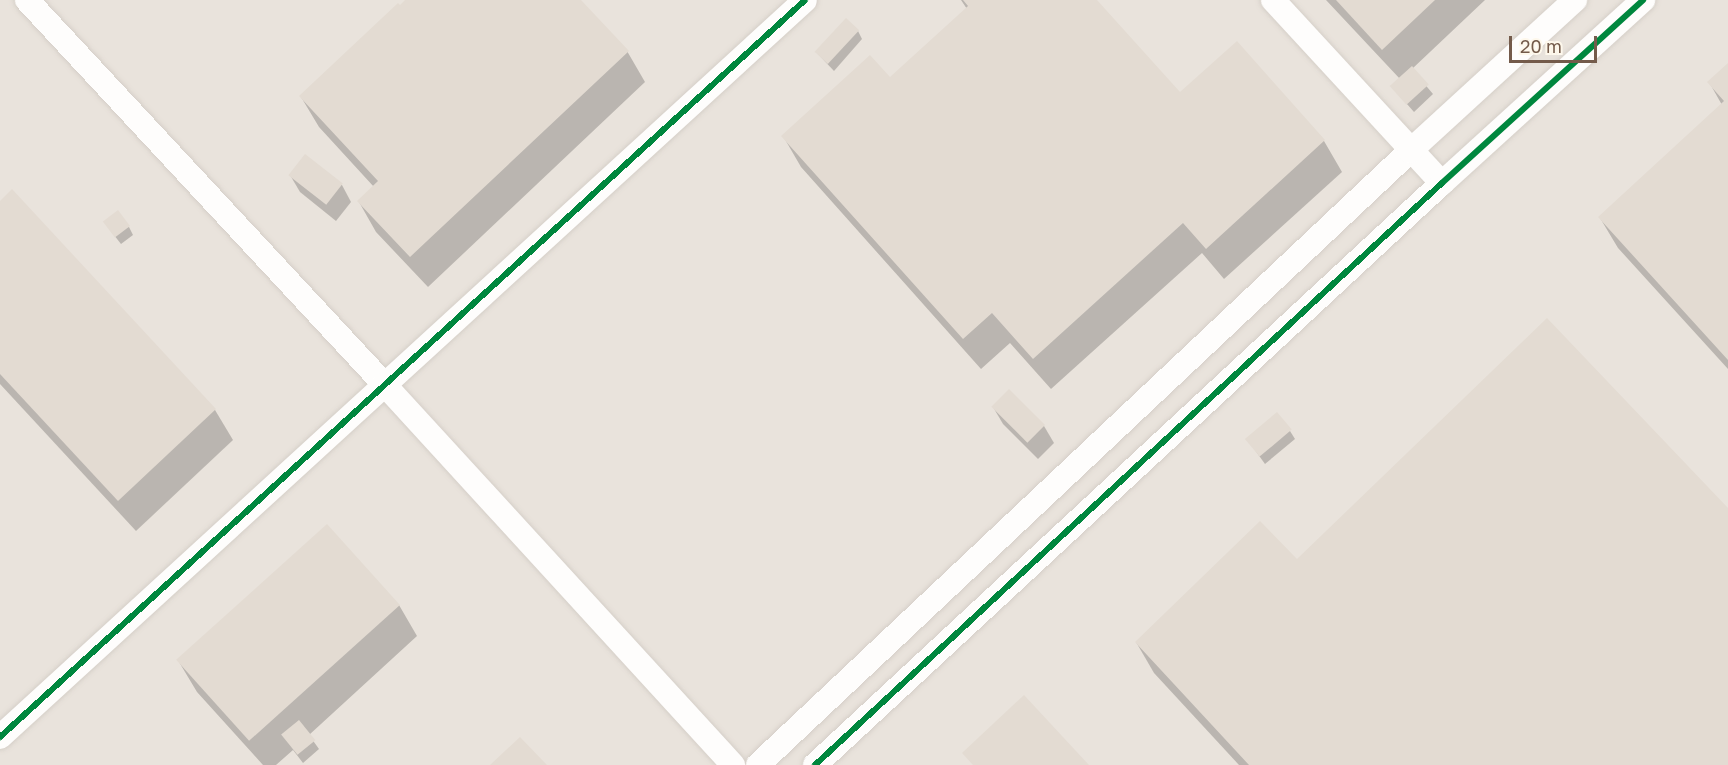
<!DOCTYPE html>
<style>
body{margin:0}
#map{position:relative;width:1728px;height:765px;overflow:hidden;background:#f6f3eb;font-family:"Golos Text",sans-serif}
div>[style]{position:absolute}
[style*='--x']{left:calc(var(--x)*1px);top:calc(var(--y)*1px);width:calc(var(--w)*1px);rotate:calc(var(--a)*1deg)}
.industrial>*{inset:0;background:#e9e3dc;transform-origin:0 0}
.shadow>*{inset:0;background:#0003}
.building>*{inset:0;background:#e3dbd2;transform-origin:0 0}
.roads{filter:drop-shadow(0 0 2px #d5cfc8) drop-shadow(0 0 2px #d5cfc8)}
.minor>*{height:24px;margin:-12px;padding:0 12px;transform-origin:12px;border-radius:12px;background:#fefdfc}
.cycleway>*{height:6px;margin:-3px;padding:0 3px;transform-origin:3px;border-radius:3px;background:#00873e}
span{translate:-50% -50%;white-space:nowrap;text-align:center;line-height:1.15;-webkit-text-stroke:5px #fef8ec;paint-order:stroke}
.scale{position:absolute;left:1509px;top:36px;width:88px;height:27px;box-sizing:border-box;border:3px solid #745b4b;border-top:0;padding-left:8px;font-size:18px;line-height:21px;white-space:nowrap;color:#745b4b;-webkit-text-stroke:4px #fef8ec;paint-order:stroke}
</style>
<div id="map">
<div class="industrial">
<div style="left:0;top:0;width:1728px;height:765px"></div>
</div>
<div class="shadow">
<div style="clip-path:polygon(407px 0,579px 0,627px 51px,645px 82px,428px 287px,376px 232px,359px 202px,374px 187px,319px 127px,301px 97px)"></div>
<div style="clip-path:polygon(961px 0,1095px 0,1180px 94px,1236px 43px,1324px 141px,1342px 172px,1224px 279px,1202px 253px,1051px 389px,1010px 343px,981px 369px,801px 167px,783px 136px,890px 79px,967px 9px)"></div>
<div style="clip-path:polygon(1326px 0,1485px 0,1412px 69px,1433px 94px,1414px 112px,1392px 87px,1400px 79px)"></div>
<div style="clip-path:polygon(858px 31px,862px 39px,834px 71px,817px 53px)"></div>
<div style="clip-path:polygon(1728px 65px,1728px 369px,1618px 248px,1600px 218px,1722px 105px,1709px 82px)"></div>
<div style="clip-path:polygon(290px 175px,342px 185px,351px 202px,336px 221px,300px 192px)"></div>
<div style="clip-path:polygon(0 203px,215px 410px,233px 440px,136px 531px,0 384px)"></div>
<div style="clip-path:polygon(129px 227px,133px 235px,121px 244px,110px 230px)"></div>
<div style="clip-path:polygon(1009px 391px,1044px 426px,1054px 443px,1038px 459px,1003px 424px,993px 407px)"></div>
<div style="clip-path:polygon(1290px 431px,1295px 439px,1265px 464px,1247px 439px)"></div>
<div style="clip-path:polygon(1728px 510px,1728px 765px,1239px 765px,1154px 673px,1136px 642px,1297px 562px)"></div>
<div style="clip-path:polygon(399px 605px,417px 636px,309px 735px,319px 749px,303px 763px,293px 750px,276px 765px,263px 765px,197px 692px,179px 662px)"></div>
</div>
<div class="building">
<div style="clip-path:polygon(405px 0,581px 0,629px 51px,410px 257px,357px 201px,378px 181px,299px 96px,398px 3px,400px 5px)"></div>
<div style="clip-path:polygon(963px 0,1097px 0,1180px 92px,1237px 41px,1325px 140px,1206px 249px,1183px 223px,1033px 359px,992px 313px,963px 339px,781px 136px,870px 55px,890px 77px,968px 6px)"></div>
<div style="clip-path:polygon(1336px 0,1435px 0,1382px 50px)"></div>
<div style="left:846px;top:18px;width:18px;height:46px;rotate:43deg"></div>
<div style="clip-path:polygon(1728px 63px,1728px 360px,1598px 217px,1724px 101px,1707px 82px)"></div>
<div style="left:1412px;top:66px;width:25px;height:30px;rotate:48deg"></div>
<div style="left:305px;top:154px;width:48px;height:27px;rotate:38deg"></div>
<div style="clip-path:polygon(12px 189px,216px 409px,118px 501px,0 374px,0 201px)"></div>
<div style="left:118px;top:210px;width:20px;height:19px;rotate:53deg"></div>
<div style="clip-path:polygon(1547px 318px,1728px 508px,1728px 765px,1249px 765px,1135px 642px,1260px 521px,1297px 559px)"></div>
<div style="left:1009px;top:389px;width:51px;height:25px;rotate:45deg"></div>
<div style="left:1277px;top:412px;width:23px;height:42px;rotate:50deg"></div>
<div style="left:327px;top:524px;width:109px;height:203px;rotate:48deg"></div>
<div style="clip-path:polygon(1024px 695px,1089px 765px,973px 765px,962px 753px)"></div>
<div style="left:299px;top:720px;width:26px;height:23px;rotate:51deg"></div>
<div style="clip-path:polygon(520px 737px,547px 765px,490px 765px)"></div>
</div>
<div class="roads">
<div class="minor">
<div style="--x:27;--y:0;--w:524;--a:47.09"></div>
<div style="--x:384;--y:384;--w:517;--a:47.51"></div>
<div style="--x:1273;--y:0;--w:249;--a:47.3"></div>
<div style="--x:0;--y:737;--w:1091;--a:-42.47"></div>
<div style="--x:758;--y:765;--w:896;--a:-43.28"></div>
<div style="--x:1410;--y:151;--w:224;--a:-42.5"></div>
<div style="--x:815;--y:765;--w:855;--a:-42.87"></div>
<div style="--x:1442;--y:183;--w:272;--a:-42.3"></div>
</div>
</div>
<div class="cycleway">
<div style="--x:0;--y:737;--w:1091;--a:-42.47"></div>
<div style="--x:815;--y:765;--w:855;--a:-42.87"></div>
<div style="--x:1442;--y:183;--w:272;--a:-42.3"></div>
</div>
<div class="scale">20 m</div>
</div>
